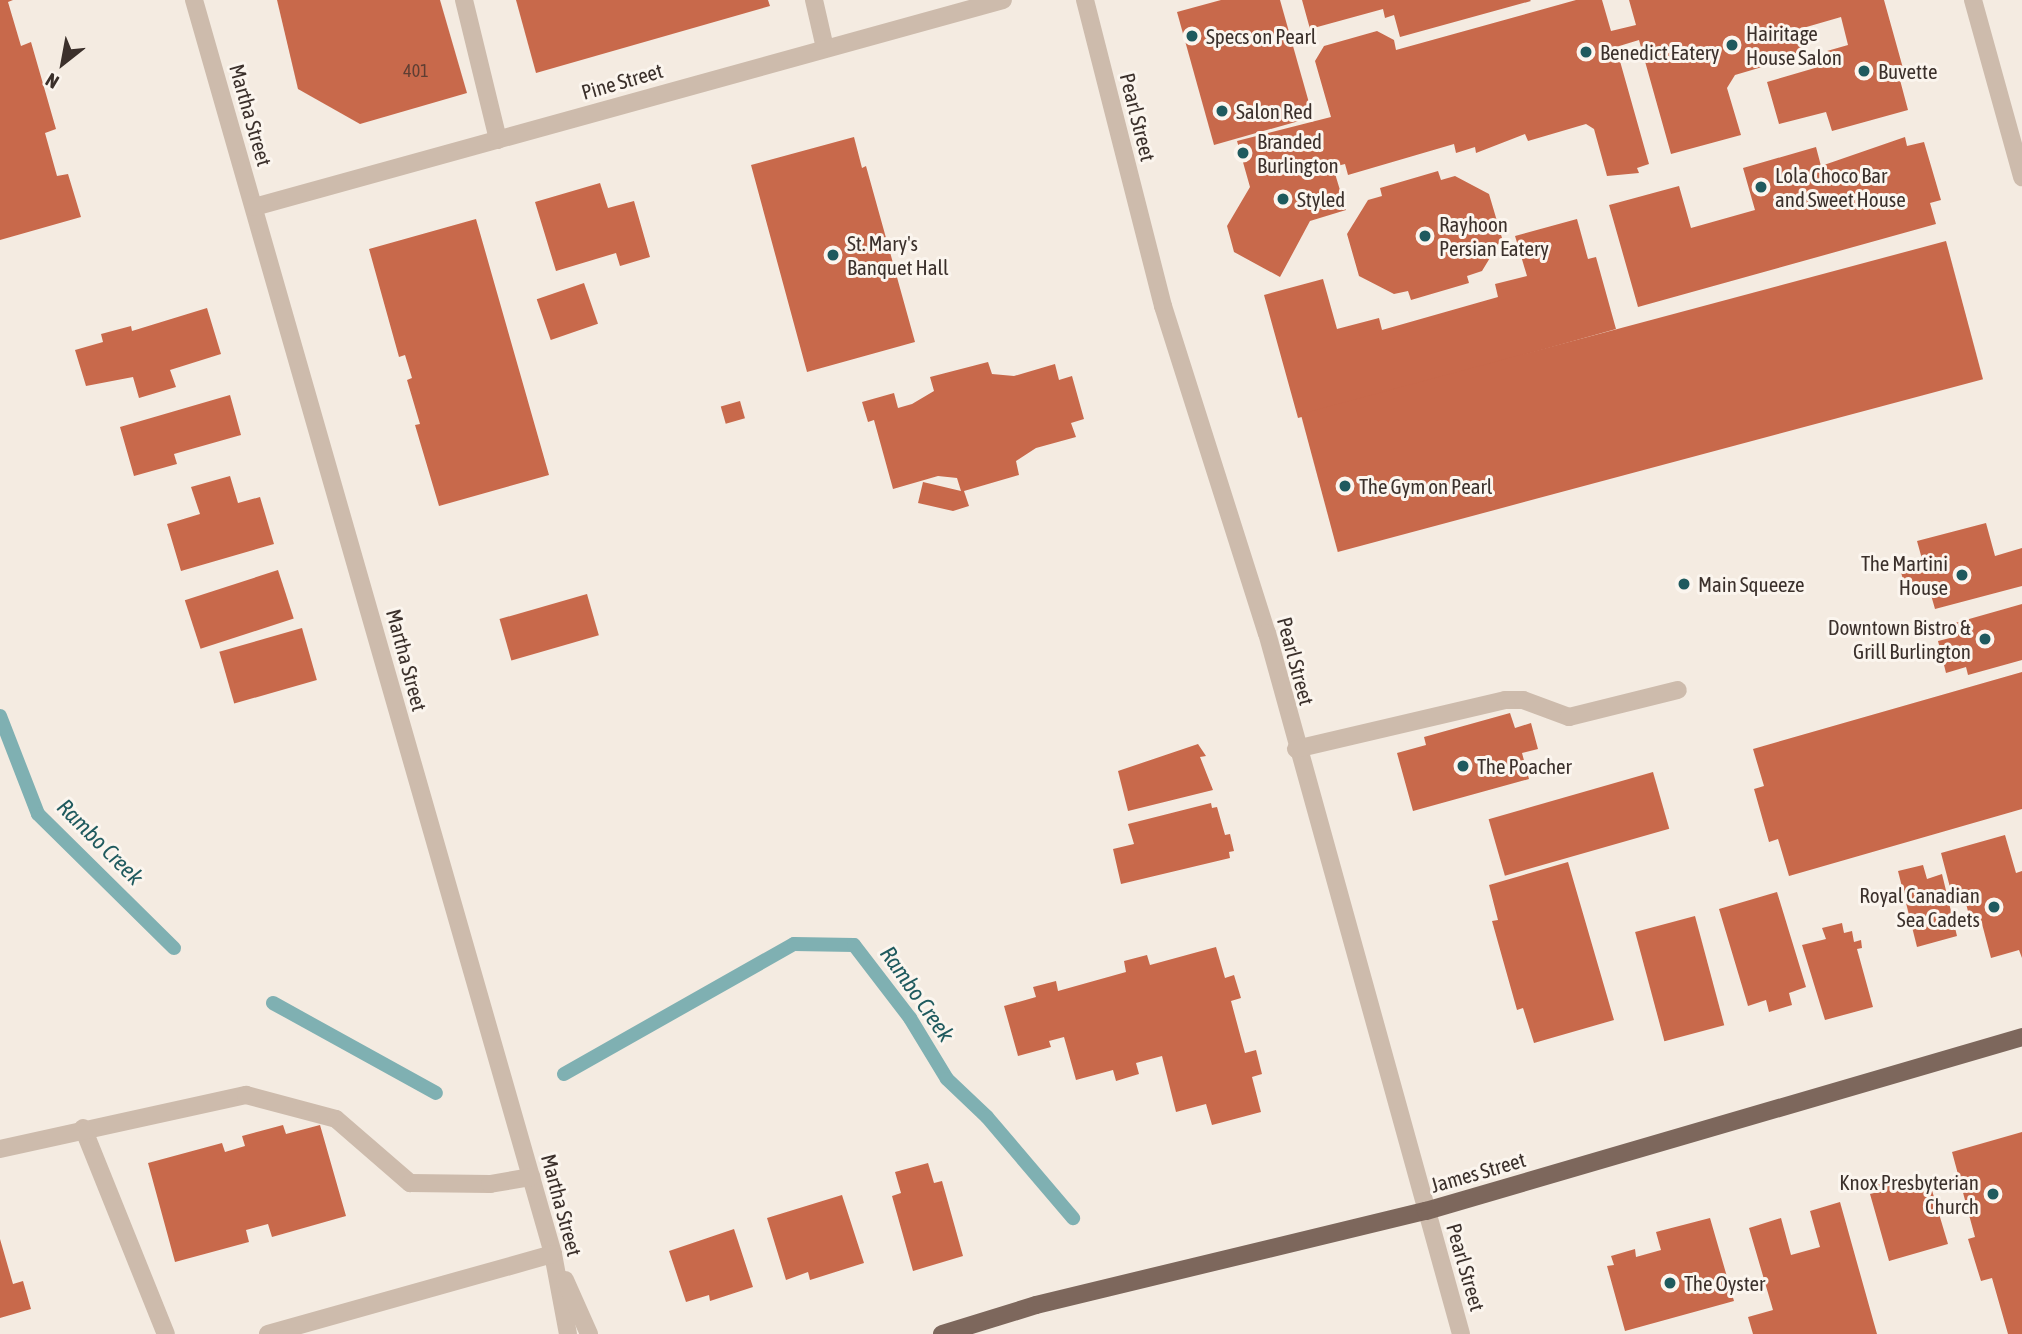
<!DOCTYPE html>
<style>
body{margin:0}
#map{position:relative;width:2022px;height:1334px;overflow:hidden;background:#f4ebe1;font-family:"Asap Condensed",sans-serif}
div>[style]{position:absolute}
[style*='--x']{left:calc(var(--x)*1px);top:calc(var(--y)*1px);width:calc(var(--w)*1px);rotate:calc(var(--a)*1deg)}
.stream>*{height:14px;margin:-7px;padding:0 7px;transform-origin:7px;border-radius:7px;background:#7fb0b2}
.building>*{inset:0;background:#c8694b;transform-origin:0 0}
.minor>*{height:18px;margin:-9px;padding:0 9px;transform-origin:9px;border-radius:9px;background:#cdbbac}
.major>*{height:18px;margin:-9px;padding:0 9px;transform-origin:9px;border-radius:9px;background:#7d675c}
.dots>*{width:19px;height:19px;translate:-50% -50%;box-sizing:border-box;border:4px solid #fbf5ee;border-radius:50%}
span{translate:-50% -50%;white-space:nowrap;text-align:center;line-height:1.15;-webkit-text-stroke:6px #fbf5ee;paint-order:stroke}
.number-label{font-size:18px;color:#5e3e33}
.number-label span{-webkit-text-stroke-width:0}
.poi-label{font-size:21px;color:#3b302b}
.left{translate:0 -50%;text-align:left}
.right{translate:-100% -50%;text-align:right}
.street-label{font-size:21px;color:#3b302b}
.water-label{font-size:23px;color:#1f5a5e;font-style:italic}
.north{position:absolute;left:28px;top:28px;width:70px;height:70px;-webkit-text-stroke:5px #fbf5ee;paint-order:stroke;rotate:211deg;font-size:19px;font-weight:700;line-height:28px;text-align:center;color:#3b302b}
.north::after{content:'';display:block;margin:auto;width:24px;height:32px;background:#3b302b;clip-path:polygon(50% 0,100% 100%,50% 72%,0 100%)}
</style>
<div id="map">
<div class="stream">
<div style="--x:0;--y:716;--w:105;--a:68.8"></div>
<div style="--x:38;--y:814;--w:191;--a:44.6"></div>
<div style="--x:273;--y:1003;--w:186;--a:28.9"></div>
<div style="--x:564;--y:1074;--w:264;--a:-29.5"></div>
<div style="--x:794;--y:944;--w:60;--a:1"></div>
<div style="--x:854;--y:945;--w:92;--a:52.5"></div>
<div style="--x:910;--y:1018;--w:71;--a:58.8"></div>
<div style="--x:947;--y:1079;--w:55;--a:43.5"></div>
<div style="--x:987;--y:1117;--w:133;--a:49.6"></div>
</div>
<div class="building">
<div style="clip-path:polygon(0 0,13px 0,8px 2px,21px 46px,31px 42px,56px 129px,45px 133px,57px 176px,68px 174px,81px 217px,0 240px)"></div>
<div style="clip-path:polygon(277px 0,440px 0,467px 93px,360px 124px,298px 89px)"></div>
<div style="clip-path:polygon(516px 0,768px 0,770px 6px,536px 73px)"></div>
<div style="clip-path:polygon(1221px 0,1280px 0,1313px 117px,1214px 145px,1177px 12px)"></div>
<div style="clip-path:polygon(1302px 0,1530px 0,1531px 1px,1400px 37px,1394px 15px,1385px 18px,1383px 9px,1310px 29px)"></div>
<div style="clip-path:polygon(1576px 0,1602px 0,1611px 31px,1636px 25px,1629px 0,1884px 0,1906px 79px,1900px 80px,1908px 110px,1832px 131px,1826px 112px,1779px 124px,1767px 82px,1832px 63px,1827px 51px,1848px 45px,1841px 17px,1803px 28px,1808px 43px,1800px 56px,1735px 75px,1727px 88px,1741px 135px,1671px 154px,1639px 40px,1616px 47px,1649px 164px,1637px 168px,1639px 173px,1607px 176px,1594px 129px,1586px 124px,1528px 141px,1525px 134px,1476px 153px,1475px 147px,1456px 153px,1454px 144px,1348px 175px,1345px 164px,1333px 167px,1346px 210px,1310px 221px,1280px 277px,1234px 252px,1227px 226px,1250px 187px,1237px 141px,1331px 117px,1315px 61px,1324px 46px,1377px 31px,1394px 40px,1396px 50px)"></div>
<div style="clip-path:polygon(854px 137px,862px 168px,866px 166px,915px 342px,807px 372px,751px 165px)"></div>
<div style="clip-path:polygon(1905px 137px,1907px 146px,1924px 142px,1941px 200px,1930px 203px,1936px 224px,1638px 307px,1609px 205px,1679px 186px,1691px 228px,1755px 210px,1743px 168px,1816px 147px,1821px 166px)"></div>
<div style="clip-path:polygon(1438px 171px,1441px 180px,1455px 176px,1489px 194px,1502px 238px,1482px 271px,1467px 276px,1469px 283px,1411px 300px,1408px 291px,1394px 294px,1359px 276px,1347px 234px,1368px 200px,1382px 196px,1380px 188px)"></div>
<div style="clip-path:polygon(600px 183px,608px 208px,634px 201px,650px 257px,620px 266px,616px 253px,556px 271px,535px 202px)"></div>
<div style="clip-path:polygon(476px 219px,549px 475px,439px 506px,415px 425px,420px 424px,407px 380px,412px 378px,405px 355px,399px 357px,369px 249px)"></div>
<div style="clip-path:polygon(1577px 219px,1588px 259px,1596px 257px,1616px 329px,1298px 418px,1264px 295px,1323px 279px,1337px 329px,1379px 318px,1382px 330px,1498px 297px,1495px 284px,1527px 276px,1515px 236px)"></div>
<div style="left:1946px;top:241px;width:143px;height:668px;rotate:75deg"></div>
<div style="left:584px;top:283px;width:43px;height:50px;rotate:71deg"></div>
<div style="clip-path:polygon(207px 308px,221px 354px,170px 370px,176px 387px,139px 398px,133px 377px,86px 386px,75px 350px,103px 342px,101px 334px,131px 326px,132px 331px)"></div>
<div style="clip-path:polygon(988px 362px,992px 374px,1014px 376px,1055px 364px,1059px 380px,1072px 376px,1084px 419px,1071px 423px,1076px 437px,1036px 448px,1016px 461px,1019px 475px,964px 491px,969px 506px,953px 511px,918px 503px,923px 482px,961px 491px,957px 478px,938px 476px,893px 489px,874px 420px,868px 422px,862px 402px,894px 393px,898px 408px,912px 404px,934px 391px,930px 377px)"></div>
<div style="clip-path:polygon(230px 395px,241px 435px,174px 454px,177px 464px,134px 476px,120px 427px)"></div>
<div style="left:740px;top:401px;width:18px;height:20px;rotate:74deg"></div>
<div style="clip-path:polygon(230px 476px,238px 503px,260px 497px,274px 544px,181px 571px,167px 524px,200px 514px,191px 487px)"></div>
<div style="clip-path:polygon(1986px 523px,1995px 556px,2022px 548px,2022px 586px,1935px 609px,1929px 588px,1907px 594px,1899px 565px,1922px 559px,1917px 541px)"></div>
<div style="left:278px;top:570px;width:51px;height:98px;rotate:72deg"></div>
<div style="left:587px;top:594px;width:43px;height:91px;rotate:74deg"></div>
<div style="clip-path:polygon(2022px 604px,2022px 660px,1968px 675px,1966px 667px,1946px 673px,1938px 641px,1958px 636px,1955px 623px)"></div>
<div style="left:302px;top:628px;width:54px;height:86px;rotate:74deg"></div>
<div style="clip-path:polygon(2022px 672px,2022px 809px,1789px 876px,1778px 839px,1769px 842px,1754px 789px,1764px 786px,1753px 749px)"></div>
<div style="clip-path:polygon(1510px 713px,1515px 728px,1531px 723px,1538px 749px,1522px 753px,1529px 779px,1413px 811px,1397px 753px,1426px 745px,1424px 737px)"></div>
<div style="clip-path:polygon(1198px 744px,1206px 756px,1200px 757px,1213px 790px,1128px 811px,1118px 771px)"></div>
<div style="left:1653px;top:772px;width:59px;height:171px;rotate:74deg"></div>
<div style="clip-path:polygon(1211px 803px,1212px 808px,1217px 807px,1225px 835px,1230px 834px,1234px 851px,1229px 852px,1230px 858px,1121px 884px,1113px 849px,1134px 844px,1128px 824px)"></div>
<div style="clip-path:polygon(2005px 835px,2016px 873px,2022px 871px,2022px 958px,2019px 950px,1991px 958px,1981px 920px,1971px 923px,1963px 892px,1952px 895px,1941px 853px)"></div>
<div style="clip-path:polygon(1568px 862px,1614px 1020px,1534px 1043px,1523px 1008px,1517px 1010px,1492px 921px,1498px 920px,1489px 885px)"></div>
<div style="clip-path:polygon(1923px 865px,1927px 879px,1942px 874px,1957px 936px,1917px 947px,1898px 871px)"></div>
<div style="clip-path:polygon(1777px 892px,1806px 987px,1789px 993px,1792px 1005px,1769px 1012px,1766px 1000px,1748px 1006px,1719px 909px)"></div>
<div style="left:1695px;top:916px;width:113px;height:62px;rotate:75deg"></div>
<div style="clip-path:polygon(1842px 923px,1844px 933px,1852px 931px,1854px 942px,1861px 940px,1862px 948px,1857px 949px,1873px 1007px,1825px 1020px,1802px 945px,1826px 939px,1822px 928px)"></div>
<div style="clip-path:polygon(1216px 947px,1225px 978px,1234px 975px,1241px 998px,1231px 1001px,1245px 1053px,1256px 1050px,1262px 1074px,1252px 1077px,1261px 1112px,1212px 1125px,1206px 1104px,1176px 1112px,1162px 1056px,1136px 1063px,1139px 1074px,1116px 1081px,1113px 1070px,1076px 1080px,1064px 1037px,1049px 1041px,1051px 1047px,1018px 1056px,1004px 1006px,1036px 997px,1033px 987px,1056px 981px,1058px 991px,1126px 972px,1124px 961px,1147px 955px,1150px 965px)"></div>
<div style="clip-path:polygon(283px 1125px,286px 1134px,320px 1125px,346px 1216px,272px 1237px,268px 1224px,246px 1230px,249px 1242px,175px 1262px,148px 1163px,222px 1143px,225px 1152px,245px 1146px,242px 1136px)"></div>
<div style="clip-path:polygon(2022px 1132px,2022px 1334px,2008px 1334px,1992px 1278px,1981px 1281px,1968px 1239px,1975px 1237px,1952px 1152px)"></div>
<div style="clip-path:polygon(928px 1163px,934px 1183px,942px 1181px,963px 1256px,913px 1271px,892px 1196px,901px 1193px,895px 1172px)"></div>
<div style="clip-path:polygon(1928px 1177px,1948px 1244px,1889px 1261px,1870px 1194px,1878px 1192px,1876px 1185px,1900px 1178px,1902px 1185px)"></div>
<div style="clip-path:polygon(842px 1195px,864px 1263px,810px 1280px,808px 1272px,786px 1280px,767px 1218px)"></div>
<div style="clip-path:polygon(1840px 1202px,1877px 1334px,1753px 1334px,1748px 1317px,1773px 1310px,1749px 1228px,1781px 1218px,1791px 1255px,1820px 1247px,1810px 1211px)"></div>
<div style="clip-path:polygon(1710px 1218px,1734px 1301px,1625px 1331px,1607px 1266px,1614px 1265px,1611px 1256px,1635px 1249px,1636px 1257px,1661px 1250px,1656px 1232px)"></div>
<div style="clip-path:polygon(734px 1229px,753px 1287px,710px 1301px,709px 1295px,686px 1302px,669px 1251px)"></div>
<div style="clip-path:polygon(0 1239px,13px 1284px,23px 1281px,31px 1309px,0 1318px)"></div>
</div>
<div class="minor">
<div style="--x:194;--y:0;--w:1304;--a:74.02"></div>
<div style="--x:553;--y:1254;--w:81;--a:79.4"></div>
<div style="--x:464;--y:0;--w:144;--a:76.3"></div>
<div style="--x:814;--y:0;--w:49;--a:77.1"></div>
<div style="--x:1085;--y:0;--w:316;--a:75.7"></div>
<div style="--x:1163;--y:306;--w:343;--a:72.4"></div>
<div style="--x:1267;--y:633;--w:727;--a:74.53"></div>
<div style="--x:1973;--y:0;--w:184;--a:74.5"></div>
<div style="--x:254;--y:207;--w:777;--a:-15.45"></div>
<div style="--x:1296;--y:749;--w:215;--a:-13.2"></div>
<div style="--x:1505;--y:700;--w:18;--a:0"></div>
<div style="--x:1523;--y:700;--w:49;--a:20.3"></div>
<div style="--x:1569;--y:717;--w:112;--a:-13.9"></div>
<div style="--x:83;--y:1128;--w:222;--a:68.1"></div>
<div style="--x:0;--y:1149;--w:252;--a:-12.4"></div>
<div style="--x:246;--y:1095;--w:93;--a:14.9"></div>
<div style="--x:336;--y:1119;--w:98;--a:40.9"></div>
<div style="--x:410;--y:1183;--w:80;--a:0.7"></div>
<div style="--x:490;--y:1184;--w:42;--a:-9.7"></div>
<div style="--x:565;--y:1280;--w:59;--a:66"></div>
<div style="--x:268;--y:1334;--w:296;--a:-15.7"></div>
</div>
<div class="major">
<div style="--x:942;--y:1334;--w:98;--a:-17.1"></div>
<div style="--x:1036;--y:1305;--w:401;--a:-13.6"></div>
<div style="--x:1426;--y:1211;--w:621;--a:-16.27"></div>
</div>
<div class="dots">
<div style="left:1192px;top:36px;background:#1f5a5e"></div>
<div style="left:1732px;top:45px;background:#1f5a5e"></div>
<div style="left:1586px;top:52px;background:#1f5a5e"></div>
<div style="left:1864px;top:71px;background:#1f5a5e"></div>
<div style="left:1222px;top:111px;background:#1f5a5e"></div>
<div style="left:1243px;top:153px;background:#1f5a5e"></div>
<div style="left:1761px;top:187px;background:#1f5a5e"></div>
<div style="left:1283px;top:199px;background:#1f5a5e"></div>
<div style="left:1425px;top:236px;background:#1f5a5e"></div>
<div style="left:833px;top:255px;background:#1f5a5e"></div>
<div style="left:1345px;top:486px;background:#1f5a5e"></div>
<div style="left:1962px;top:575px;background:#1f5a5e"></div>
<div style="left:1684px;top:584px;background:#1f5a5e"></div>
<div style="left:1985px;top:639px;background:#1f5a5e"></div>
<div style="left:1463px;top:766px;background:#1f5a5e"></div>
<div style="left:1994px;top:907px;background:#1f5a5e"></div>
<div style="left:1993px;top:1194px;background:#1f5a5e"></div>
<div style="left:1670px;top:1283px;background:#1f5a5e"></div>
</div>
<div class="number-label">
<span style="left:416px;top:71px">401</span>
</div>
<div class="poi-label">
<span class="left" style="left:1746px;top:45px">Hairitage<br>House Salon</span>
<span class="left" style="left:1206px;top:36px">Specs on Pearl</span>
<span class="left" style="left:1600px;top:52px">Benedict Eatery</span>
<span class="left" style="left:1878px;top:71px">Buvette</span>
<span class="left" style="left:1236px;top:111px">Salon Red</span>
<span class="left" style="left:1257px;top:153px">Branded<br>Burlington</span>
<span class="left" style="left:1775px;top:187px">Lola Choco Bar<br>and Sweet House</span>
<span class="left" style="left:1297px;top:199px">Styled</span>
<span class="left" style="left:1439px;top:236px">Rayhoon<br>Persian Eatery</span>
<span class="left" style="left:847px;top:255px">St. Mary's<br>Banquet Hall</span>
<span class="left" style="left:1359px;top:486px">The Gym on Pearl</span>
<span class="right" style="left:1948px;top:575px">The Martini<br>House</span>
<span class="left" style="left:1698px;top:584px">Main Squeeze</span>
<span class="right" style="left:1971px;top:639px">Downtown Bistro &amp;<br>Grill Burlington</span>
<span class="left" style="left:1477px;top:766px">The Poacher</span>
<span class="right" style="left:1980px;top:907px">Royal Canadian<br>Sea Cadets</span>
<span class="right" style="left:1979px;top:1194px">Knox Presbyterian<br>Church</span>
<span class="left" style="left:1684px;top:1283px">The Oyster</span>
</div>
<div class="street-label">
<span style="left:622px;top:81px;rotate:-16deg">Pine Street</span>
<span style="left:251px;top:115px;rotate:74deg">Martha Street</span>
<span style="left:1138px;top:117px;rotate:76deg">Pearl Street</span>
<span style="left:407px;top:660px;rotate:75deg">Martha Street</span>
<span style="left:1296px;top:661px;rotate:75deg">Pearl Street</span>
<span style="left:1478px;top:1172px;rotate:-16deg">James Street</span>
<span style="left:562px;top:1205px;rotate:75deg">Martha Street</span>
<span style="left:1466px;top:1267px;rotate:74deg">Pearl Street</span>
</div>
<div class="water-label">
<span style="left:100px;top:842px;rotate:45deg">Rambo Creek</span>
<span style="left:917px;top:994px;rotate:55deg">Rambo Creek</span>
</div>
<div class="north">N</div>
</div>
